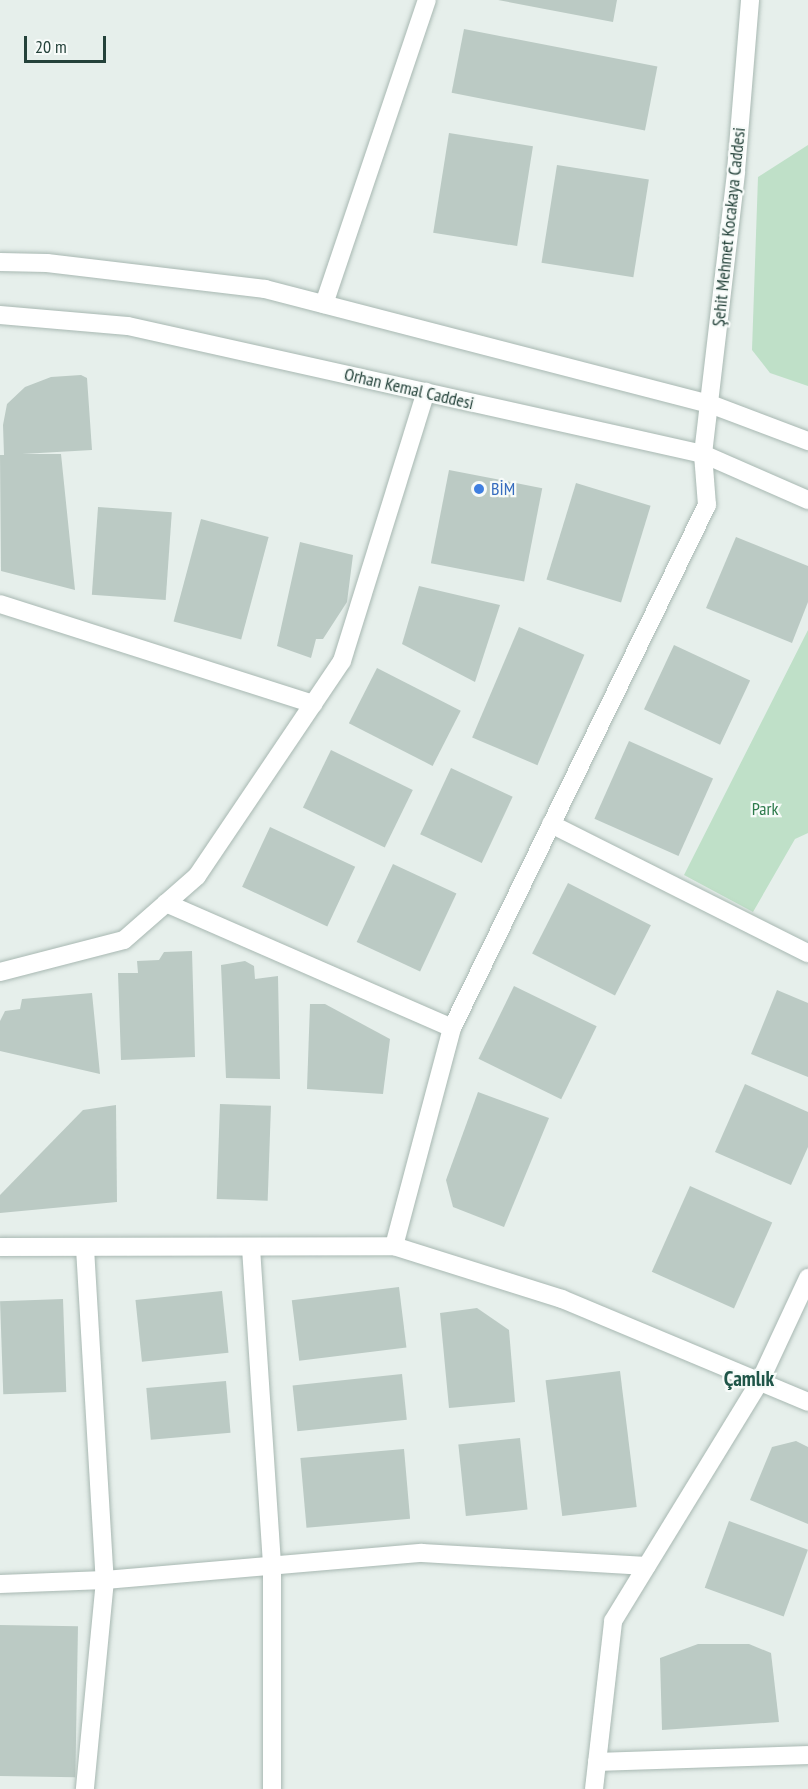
<!DOCTYPE html>
<meta charset="utf-8">
<style>
body{margin:0}
#map{position:relative;width:808px;height:1789px;overflow:hidden;background:#e6efeb;font-family:"PT Sans Narrow",sans-serif}
div>[style]{position:absolute}
[style*='--x']{left:calc(var(--x)*1px);top:calc(var(--y)*1px);width:calc(var(--w)*1px);rotate:calc(var(--a)*1deg)}
.green>*{inset:0;background:#bfe0c8}
.building>*{inset:0;background:#bbcac4;transform-origin:0 0}
.roads{filter:drop-shadow(0 0 2px #a8b8b2) drop-shadow(0 0 2px #a8b8b2)}
.street>*{height:18px;margin:-9px;padding:0 9px;transform-origin:9px;border-radius:9px;background:#fff}
.secondary>*{height:18px;margin:-9px;padding:0 9px;transform-origin:9px;border-radius:9px;background:#fff}
.dots>*{width:16px;height:16px;translate:-50% -50%;box-sizing:border-box;border:3px solid #f7fbf9;border-radius:50%}
span{translate:-50% -50%;white-space:nowrap;text-align:center;line-height:1.15;-webkit-text-stroke:4.5px #f7fbf9;paint-order:stroke}
.street-label{font-size:18px;color:#24423a}
.shop-label{font-size:18px;color:#366cbe}
.left{translate:0 -50%;text-align:left}
.park-label{font-size:18px;color:#2d7a4b}
.quarter-label{font-size:21px;color:#1f5548;font-weight:700}
.scale{position:absolute;left:24px;top:36px;width:82px;height:27px;box-sizing:border-box;border:3px solid #24423a;border-top:0;padding-left:8px;font-size:18px;line-height:21px;white-space:nowrap;color:#24423a;-webkit-text-stroke:4px #f7fbf9;paint-order:stroke}
</style>
<div id="map">
<div class="green">
<div style="clip-path:polygon(808px 145px,808px 386px,770px 373px,752px 350px,758px 177px)"></div>
<div style="clip-path:polygon(808px 630px,808px 833px,795px 839px,753px 912px,684px 875px)"></div>
</div>
<div class="building">
<div style="clip-path:polygon(498px 0,617px 0,613px 22px)"></div>
<div style="left:464px;top:29px;width:197px;height:65px;rotate:11deg"></div>
<div style="left:449px;top:133px;width:85px;height:101px;rotate:9deg"></div>
<div style="left:557px;top:165px;width:93px;height:99px;rotate:9deg"></div>
<div style="clip-path:polygon(81px 375px,87px 378px,92px 450px,22px 454px,61px 454px,75px 590px,1px 571px,0 455px,4px 455px,3px 425px,7px 404px,25px 387px,51px 377px)"></div>
<div style="left:449px;top:470px;width:95px;height:95px;rotate:11deg"></div>
<div style="left:576px;top:483px;width:78px;height:101px;rotate:17deg"></div>
<div style="left:98px;top:507px;width:74px;height:88px;rotate:4deg"></div>
<div style="left:201px;top:519px;width:70px;height:106px;rotate:15deg"></div>
<div style="clip-path:polygon(736px 537px,808px 566px,808px 602px,792px 643px,706px 608px)"></div>
<div style="clip-path:polygon(300px 542px,353px 555px,347px 602px,323px 639px,316px 639px,311px 658px,277px 646px)"></div>
<div style="clip-path:polygon(419px 586px,500px 605px,475px 682px,402px 644px)"></div>
<div style="left:519px;top:627px;width:71px;height:120px;rotate:23deg"></div>
<div style="left:674px;top:645px;width:84px;height:71px;rotate:25deg"></div>
<div style="left:377px;top:668px;width:94px;height:62px;rotate:27deg"></div>
<div style="left:629px;top:741px;width:92px;height:85px;rotate:24deg"></div>
<div style="left:331px;top:750px;width:91px;height:64px;rotate:26deg"></div>
<div style="left:451px;top:768px;width:68px;height:73px;rotate:25deg"></div>
<div style="left:270px;top:827px;width:94px;height:66px;rotate:25deg"></div>
<div style="left:393px;top:864px;width:70px;height:86px;rotate:25deg"></div>
<div style="left:568px;top:883px;width:93px;height:79px;rotate:27deg"></div>
<div style="clip-path:polygon(192px 951px,195px 1057px,121px 1060px,118px 973px,138px 973px,137px 961px,159px 960px,164px 952px)"></div>
<div style="clip-path:polygon(245px 961px,254px 966px,255px 979px,278px 976px,280px 1079px,226px 1078px,221px 965px)"></div>
<div style="left:514px;top:986px;width:92px;height:81px;rotate:26deg"></div>
<div style="clip-path:polygon(777px 990px,808px 1003px,808px 1077px,751px 1054px)"></div>
<div style="clip-path:polygon(92px 993px,100px 1074px,0 1051px,0 1021px,5px 1011px,20px 1009px,22px 999px)"></div>
<div style="clip-path:polygon(310px 1004px,325px 1004px,390px 1039px,383px 1094px,307px 1089px)"></div>
<div style="clip-path:polygon(745px 1084px,808px 1112px,808px 1147px,791px 1185px,715px 1152px)"></div>
<div style="clip-path:polygon(478px 1092px,549px 1118px,504px 1227px,453px 1207px,446px 1180px)"></div>
<div style="left:220px;top:1104px;width:51px;height:95px;rotate:2deg"></div>
<div style="clip-path:polygon(116px 1105px,117px 1202px,0 1213px,0 1195px,83px 1110px)"></div>
<div style="left:690px;top:1186px;width:90px;height:94px;rotate:24deg"></div>
<div style="left:399px;top:1287px;width:61px;height:108px;rotate:83deg"></div>
<div style="left:222px;top:1291px;width:62px;height:87px;rotate:84deg"></div>
<div style="left:63px;top:1299px;width:93px;height:63px;rotate:88deg"></div>
<div style="clip-path:polygon(477px 1308px,509px 1330px,515px 1402px,449px 1408px,440px 1313px)"></div>
<div style="left:620px;top:1371px;width:137px;height:75px;rotate:83deg"></div>
<div style="left:402px;top:1374px;width:46px;height:110px;rotate:84deg"></div>
<div style="left:226px;top:1381px;width:52px;height:80px;rotate:85deg"></div>
<div style="left:520px;top:1438px;width:72px;height:62px;rotate:84deg"></div>
<div style="clip-path:polygon(796px 1441px,808px 1447px,808px 1524px,750px 1500px,772px 1447px)"></div>
<div style="left:404px;top:1449px;width:70px;height:104px;rotate:85deg"></div>
<div style="left:729px;top:1521px;width:84px;height:71px;rotate:20deg"></div>
<div style="left:0;top:1625px;width:78px;height:151px;rotate:1deg"></div>
<div style="clip-path:polygon(698px 1644px,749px 1644px,771px 1653px,779px 1722px,662px 1730px,660px 1658px)"></div>
</div>
<div class="roads">
<div class="street">
<div style="--x:324;--y:304;--w:321;--a:-71.3"></div>
<div style="--x:0;--y:604;--w:329;--a:17.7"></div>
<div style="--x:551;--y:824;--w:288;--a:26.7"></div>
<div style="--x:166;--y:903;--w:312;--a:23.6"></div>
<div style="--x:0;--y:972;--w:128;--a:-14.5"></div>
<div style="--x:124;--y:940;--w:97;--a:-41.2"></div>
<div style="--x:197;--y:876;--w:259;--a:-56"></div>
<div style="--x:342;--y:661;--w:282;--a:-72.7"></div>
<div style="--x:394;--y:1246;--w:226;--a:-75.1"></div>
<div style="--x:452;--y:1028;--w:582;--a:-64.01"></div>
<div style="--x:707;--y:505;--w:51;--a:-94.5"></div>
<div style="--x:0;--y:1247;--w:394;--a:-0.1"></div>
<div style="--x:394;--y:1246;--w:176;--a:17.5"></div>
<div style="--x:562;--y:1299;--w:267;--a:22.7"></div>
<div style="--x:85;--y:1248;--w:333;--a:86.6"></div>
<div style="--x:105;--y:1580;--w:210;--a:95.5"></div>
<div style="--x:251;--y:1248;--w:319;--a:86.2"></div>
<div style="--x:272;--y:1566;--w:223;--a:90"></div>
<div style="--x:0;--y:1584;--w:105;--a:-2.2"></div>
<div style="--x:105;--y:1580;--w:318;--a:-4.9"></div>
<div style="--x:422;--y:1553;--w:225;--a:3.3"></div>
<div style="--x:597;--y:1762;--w:211;--a:-1.9"></div>
<div style="--x:594;--y:1789;--w:169;--a:-83.5"></div>
<div style="--x:613;--y:1621;--w:281;--a:-58.5"></div>
<div style="--x:760;--y:1381;--w:114;--a:-65"></div>
</div>
<div class="secondary">
<div style="--x:0;--y:262;--w:47;--a:1.2"></div>
<div style="--x:47;--y:263;--w:220;--a:6.8"></div>
<div style="--x:265;--y:289;--w:460;--a:14.5"></div>
<div style="--x:710;--y:404;--w:105;--a:20.7"></div>
<div style="--x:0;--y:315;--w:128;--a:4.9"></div>
<div style="--x:128;--y:326;--w:589;--a:12.55"></div>
<div style="--x:703;--y:454;--w:115;--a:23.7"></div>
<div style="--x:703;--y:454;--w:285;--a:-83.3"></div>
<div style="--x:736;--y:171;--w:172;--a:-85.3"></div>
</div>
</div>
<div class="dots">
<div style="left:479px;top:489px;background:#3f7fe0"></div>
</div>
<div class="street-label">
<span style="left:729px;top:227px;rotate:-84deg">Şehit Mehmet Kocakaya Caddesi</span>
<span style="left:409px;top:389px;rotate:13deg">Orhan Kemal Caddesi</span>
</div>
<div class="shop-label">
<span class="left" style="left:491px;top:489px">BİM</span>
</div>
<div class="park-label">
<span style="left:765px;top:809px">Park</span>
</div>
<div class="quarter-label">
<span style="left:749px;top:1379px">Çamlık</span>
</div>
<div class="scale">20 m</div>
</div>
